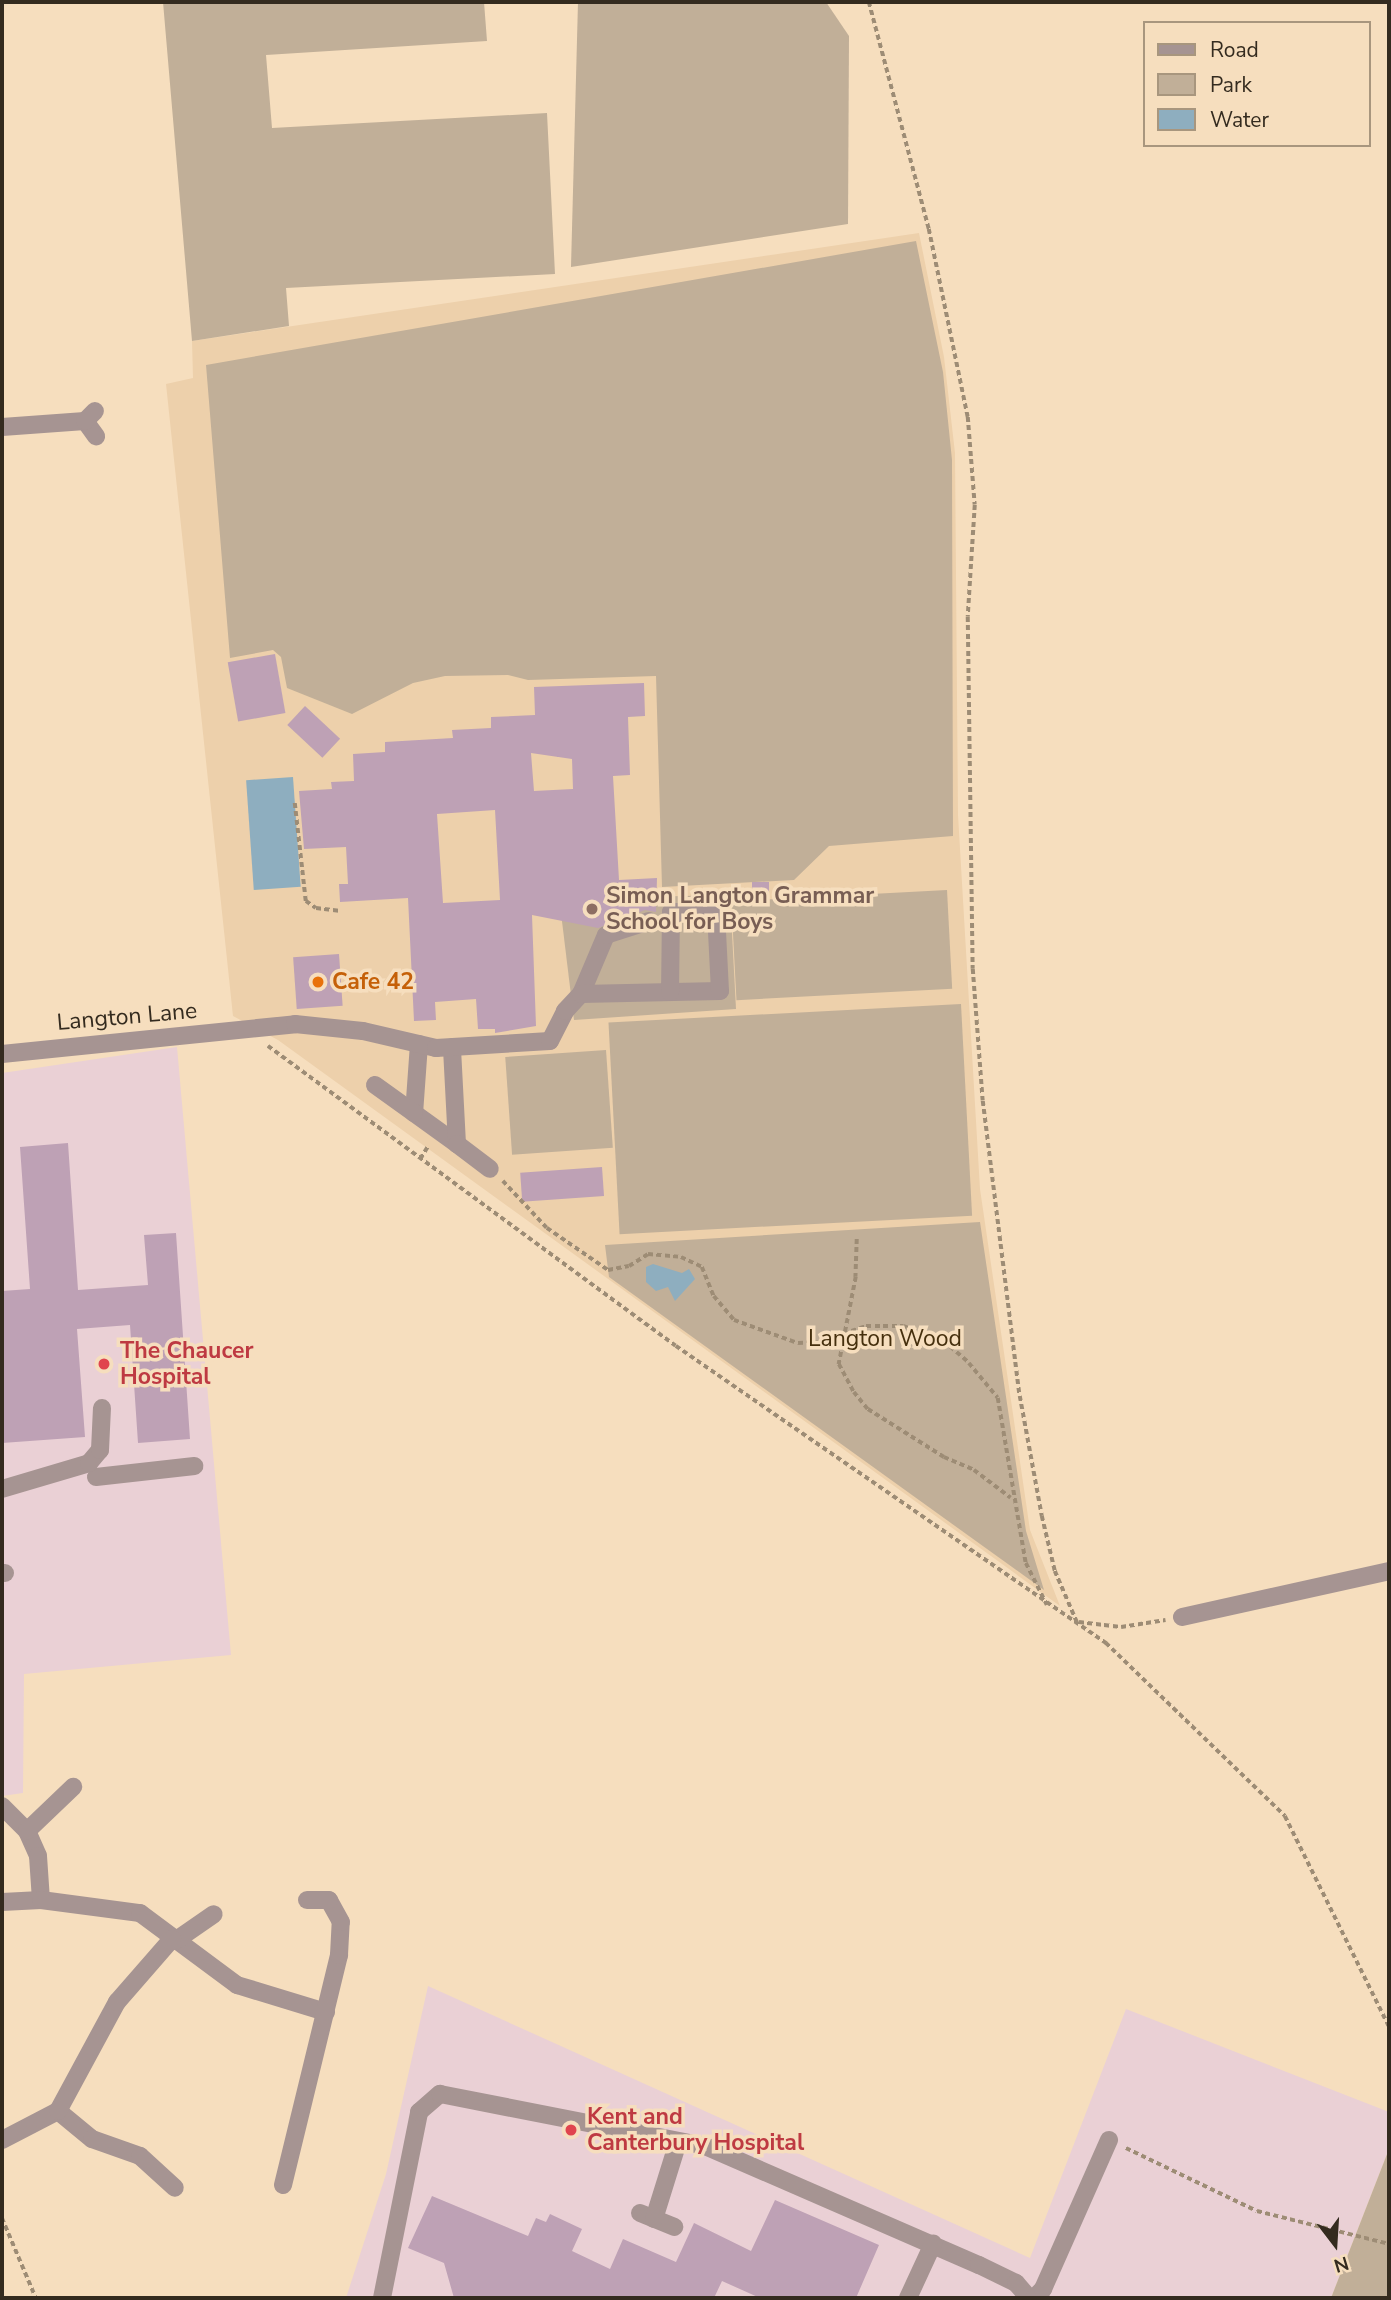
<!DOCTYPE html>
<style>
body{margin:0}
#map{position:relative;width:1391px;height:2300px;overflow:hidden;background:#f6debe;font-family:"Nunito Sans",sans-serif}
div>[style]{position:absolute}
[style*='--x']{left:calc(var(--x)*1px);top:calc(var(--y)*1px);width:calc(var(--w)*1px);rotate:calc(var(--a)*1deg)}
.built>*{inset:0;background:#edd0ab}
.medical>*{inset:0;background:#ead0d5}
.green>*{inset:0;background:#c1af98;transform-origin:0 0}
.water>*{inset:0;background:#8eaebf;transform-origin:0 0}
.building>*{inset:0;background:#bea1b5;transform-origin:0 0}
.path>*{height:3.5px;margin-top:-1.75px;transform-origin:0;background:repeating-linear-gradient(90deg,#9d8c75 0 5px,transparent 0 8.5px)}
.minor>*{height:18px;margin:-9px;padding:0 9px;transform-origin:9px;border-radius:9px;background:#a69492}
.dots>*{width:19px;height:19px;translate:-50% -50%;box-sizing:border-box;border:4px solid #f6debe;border-radius:50%}
span{translate:-50% -50%;white-space:nowrap;text-align:center;line-height:1.15;-webkit-text-stroke:7px #f6debe;paint-order:stroke}
.education-label{font-size:23px;color:#785e54;font-weight:700}
.left{translate:0 -50%;text-align:left}
.food-label{font-size:23px;color:#c56008;font-weight:700}
.street-label{font-size:23px;color:#342b1f}
.park-label{font-size:23px;color:#452f0d}
.health-label{font-size:23px;color:#be3a42;font-weight:700}
.frame{position:absolute;inset:0;border:4px solid #342b1f;pointer-events:none}
.legend{position:absolute;left:1143px;top:21px;width:228px;height:126px;box-sizing:border-box;background:#f6debe;border:2px solid #a8967e;margin:0;padding:9px 12px;list-style:none;font-size:21px;color:#342b1f}
.legend li{display:flex;align-items:center;gap:14px;height:35px}
.legend b{width:35px;border:2px solid #a8967e}
.north{position:absolute;left:1300px;top:2209px;width:70px;height:70px;-webkit-text-stroke:5px #f6debe;paint-order:stroke;rotate:163deg;font-size:19px;font-weight:700;line-height:28px;text-align:center;color:#342b1f}
.north::after{content:'';display:block;margin:auto;width:24px;height:32px;background:#342b1f;clip-path:polygon(50% 0,100% 100%,50% 72%,0 100%)}
</style>
<div id="map">
<div class="built">
<div style="clip-path:polygon(919px 233px,944px 357px,955px 453px,958px 815px,980px 1189px,1030px 1530px,1060px 1606px,278px 1040px,233px 1016px,166px 384px,193px 378px,192px 341px)"></div>
</div>
<div class="medical">
<div style="clip-path:polygon(177px 1047px,231px 1655px,24px 1674px,23px 1793px,2px 1796px,2px 1073px)"></div>
<div style="clip-path:polygon(428px 1986px,1030px 2258px,1126px 2009px,1389px 2112px,1389px 2149px,1331px 2298px,346px 2298px,386px 2174px)"></div>
</div>
<div class="green">
<div style="clip-path:polygon(163px 2px,484px 2px,487px 41px,266px 55px,272px 128px,547px 113px,555px 274px,286px 288px,289px 326px,192px 341px)"></div>
<div style="clip-path:polygon(578px 2px,826px 2px,849px 36px,848px 224px,571px 267px)"></div>
<div style="clip-path:polygon(916px 241px,943px 372px,952px 460px,953px 836px,829px 846px,794px 880px,662px 887px,656px 676px,528px 680px,508px 675px,445px 676px,413px 683px,352px 714px,287px 688px,281px 657px,273px 650px,230px 658px,206px 365px)"></div>
<div style="left:947px;top:890px;width:99px;height:216px;rotate:87deg"></div>
<div style="clip-path:polygon(730px 895px,736px 1009px,574px 1020px,561px 913px,637px 897px)"></div>
<div style="left:961px;top:1004px;width:212px;height:353px;rotate:87deg"></div>
<div style="left:606px;top:1050px;width:98px;height:101px;rotate:86deg"></div>
<div style="clip-path:polygon(980px 1222px,1026px 1531px,1044px 1590px,609px 1277px,605px 1245px)"></div>
<div style="clip-path:polygon(1389px 2149px,1389px 2298px,1331px 2298px)"></div>
</div>
<div class="water">
<div style="left:293px;top:777px;width:110px;height:47px;rotate:86deg"></div>
<div style="clip-path:polygon(653px 1264px,682px 1273px,689px 1269px,695px 1279px,675px 1301px,668px 1287px,656px 1291px,646px 1282px,646px 1267px)"></div>
</div>
<div class="building">
<div style="left:275px;top:654px;width:60px;height:48px;rotate:80deg"></div>
<div style="clip-path:polygon(evenodd,644px 683px,645px 716px,628px 717px,630px 775px,613px 776px,619px 880px,657px 878px,656px 912px,645px 910px,598px 928px,532px 915px,536px 1026px,495px 1033px,495px 1029px,478px 1029px,476px 999px,435px 1002px,436px 1020px,414px 1021px,408px 898px,340px 902px,339px 884px,348px 884px,346px 847px,304px 849px,299px 791px,332px 789px,331px 782px,354px 781px,353px 754px,385px 752px,385px 742px,453px 738px,452px 730px,491px 728px,491px 717px,535px 715px,534px 687px,644px 683px,531px 753px,572px 759px,573px 789px,534px 791px,531px 753px,644px 683px,495px 810px,500px 900px,443px 903px,437px 814px,495px 810px)"></div>
<div style="left:305px;top:706px;width:48px;height:26px;rotate:43deg"></div>
<div style="left:769px;top:882px;width:17px;height:17px;rotate:90deg"></div>
<div style="left:339px;top:954px;width:52px;height:46px;rotate:86deg"></div>
<div style="clip-path:polygon(68px 1143px,78px 1290px,148px 1285px,144px 1235px,176px 1233px,190px 1439px,138px 1443px,130px 1325px,77px 1329px,85px 1437px,2px 1443px,2px 1291px,30px 1289px,20px 1147px)"></div>
<div style="left:602px;top:1167px;width:29px;height:82px;rotate:86deg"></div>
<div style="clip-path:polygon(432px 2196px,528px 2236px,536px 2218px,546px 2222px,550px 2214px,582px 2229px,572px 2251px,610px 2269px,623px 2239px,676px 2262px,694px 2223px,751px 2251px,775px 2200px,879px 2245px,856px 2298px,760px 2298px,722px 2281px,714px 2298px,454px 2298px,444px 2263px,408px 2248px)"></div>
</div>
<div class="path">
<div style="--x:869;--y:2;--w:235;--a:75.2"></div>
<div style="--x:929;--y:229;--w:192;--a:78.3"></div>
<div style="--x:968;--y:417;--w:88;--a:85.5"></div>
<div style="--x:975;--y:505;--w:112;--a:93.6"></div>
<div style="--x:968;--y:617;--w:352;--a:89.2"></div>
<div style="--x:973;--y:969;--w:132;--a:85.7"></div>
<div style="--x:983;--y:1101;--w:297;--a:82.9"></div>
<div style="--x:1020;--y:1396;--w:122;--a:79.6"></div>
<div style="--x:1042;--y:1516;--w:57;--a:76.7"></div>
<div style="--x:1055;--y:1571;--w:56;--a:66.7"></div>
<div style="--x:295;--y:803;--w:99;--a:83.6"></div>
<div style="--x:306;--y:901;--w:12;--a:35"></div>
<div style="--x:316;--y:908;--w:23;--a:7"></div>
<div style="--x:268;--y:1046;--w:506;--a:36.33"></div>
<div style="--x:676;--y:1346;--w:523;--a:34.63"></div>
<div style="--x:1106;--y:1643;--w:249;--a:44"></div>
<div style="--x:1285;--y:1816;--w:234;--a:63.7"></div>
<div style="--x:420;--y:1159;--w:15;--a:-58"></div>
<div style="--x:503;--y:1181;--w:64;--a:46.9"></div>
<div style="--x:547;--y:1228;--w:74;--a:34.5"></div>
<div style="--x:608;--y:1270;--w:21;--a:-11"></div>
<div style="--x:629;--y:1266;--w:22;--a:-32"></div>
<div style="--x:648;--y:1254;--w:33;--a:5"></div>
<div style="--x:681;--y:1257;--w:23;--a:25"></div>
<div style="--x:702;--y:1267;--w:31;--a:68"></div>
<div style="--x:714;--y:1296;--w:31;--a:50"></div>
<div style="--x:734;--y:1320;--w:68;--a:19.8"></div>
<div style="--x:798;--y:1343;--w:21;--a:-3"></div>
<div style="--x:819;--y:1342;--w:50;--a:-18.8"></div>
<div style="--x:866;--y:1326;--w:37;--a:0"></div>
<div style="--x:903;--y:1326;--w:44;--a:20.1"></div>
<div style="--x:944;--y:1341;--w:33;--a:41"></div>
<div style="--x:969;--y:1363;--w:45;--a:50.4"></div>
<div style="--x:998;--y:1398;--w:167;--a:80.4"></div>
<div style="--x:1026;--y:1563;--w:47;--a:63.4"></div>
<div style="--x:857;--y:1239;--w:38;--a:92"></div>
<div style="--x:856;--y:1277;--w:89;--a:101.1"></div>
<div style="--x:839;--y:1364;--w:32;--a:62"></div>
<div style="--x:854;--y:1392;--w:22;--a:51"></div>
<div style="--x:868;--y:1409;--w:90;--a:32.3"></div>
<div style="--x:944;--y:1457;--w:33;--a:23"></div>
<div style="--x:974;--y:1470;--w:46;--a:37.1"></div>
<div style="--x:1079;--y:1622;--w:42;--a:6.8"></div>
<div style="--x:1121;--y:1627;--w:45;--a:-9"></div>
<div style="--x:1126;--y:2148;--w:145;--a:25.7"></div>
<div style="--x:1257;--y:2211;--w:136;--a:14"></div>
<div style="--x:2;--y:2218;--w:87;--a:67"></div>
</div>
<div class="minor">
<div style="--x:85;--y:421;--w:19;--a:54"></div>
<div style="--x:2;--y:427;--w:83;--a:-4.1"></div>
<div style="--x:85;--y:421;--w:14;--a:-45"></div>
<div style="--x:581;--y:994;--w:64;--a:-67"></div>
<div style="--x:606;--y:935;--w:45;--a:-18"></div>
<div style="--x:419;--y:1044;--w:69;--a:94.1"></div>
<div style="--x:414;--y:1113;--w:53;--a:35.8"></div>
<div style="--x:457;--y:1144;--w:97;--a:-93"></div>
<div style="--x:2;--y:1054;--w:295;--a:-5.8"></div>
<div style="--x:295;--y:1024;--w:68;--a:5.9"></div>
<div style="--x:363;--y:1031;--w:75;--a:13.1"></div>
<div style="--x:436;--y:1048;--w:114;--a:-3.5"></div>
<div style="--x:550;--y:1041;--w:34;--a:-63"></div>
<div style="--x:565;--y:1011;--w:23;--a:-47"></div>
<div style="--x:581;--y:994;--w:139;--a:-1.2"></div>
<div style="--x:720;--y:991;--w:79;--a:-92.9"></div>
<div style="--x:716;--y:912;--w:45;--a:180"></div>
<div style="--x:671;--y:912;--w:80;--a:90.7"></div>
<div style="--x:375;--y:1085;--w:48;--a:35.7"></div>
<div style="--x:457;--y:1144;--w:41;--a:37.1"></div>
<div style="--x:96;--y:1477;--w:99;--a:-6.4"></div>
<div style="--x:2;--y:1489;--w:91;--a:-16.6"></div>
<div style="--x:89;--y:1463;--w:17;--a:-50"></div>
<div style="--x:100;--y:1450;--w:42;--a:-87.3"></div>
<div style="--x:2;--y:1573;--w:3;--a:0"></div>
<div style="--x:1182;--y:1617;--w:212;--a:-12.5"></div>
<div style="--x:2;--y:1806;--w:35;--a:45"></div>
<div style="--x:27;--y:1831;--w:27;--a:66"></div>
<div style="--x:38;--y:1856;--w:44;--a:86.1"></div>
<div style="--x:27;--y:1831;--w:64;--a:-43.7"></div>
<div style="--x:2;--y:1902;--w:39;--a:-3"></div>
<div style="--x:41;--y:1900;--w:100;--a:7.5"></div>
<div style="--x:140;--y:1913;--w:121;--a:36.6"></div>
<div style="--x:237;--y:1985;--w:93;--a:16.9"></div>
<div style="--x:175;--y:1941;--w:47;--a:-34.7"></div>
<div style="--x:58;--y:2111;--w:44;--a:39.5"></div>
<div style="--x:92;--y:2139;--w:51;--a:19.5"></div>
<div style="--x:140;--y:2156;--w:47;--a:42.4"></div>
<div style="--x:2;--y:2140;--w:63;--a:-27.4"></div>
<div style="--x:58;--y:2111;--w:124;--a:-61.6"></div>
<div style="--x:117;--y:2002;--w:84;--a:-48.9"></div>
<div style="--x:283;--y:2185;--w:237;--a:-76.3"></div>
<div style="--x:339;--y:1955;--w:33;--a:-87"></div>
<div style="--x:341;--y:1922;--w:25;--a:-119"></div>
<div style="--x:329;--y:1900;--w:22;--a:180"></div>
<div style="--x:640;--y:2213;--w:37;--a:22"></div>
<div style="--x:654;--y:2219;--w:81;--a:-72.7"></div>
<div style="--x:382;--y:2298;--w:190;--a:-78.7"></div>
<div style="--x:419;--y:2112;--w:28;--a:-41"></div>
<div style="--x:440;--y:2094;--w:270;--a:11.1"></div>
<div style="--x:705;--y:2146;--w:299;--a:23.5"></div>
<div style="--x:979;--y:2265;--w:41;--a:25.9"></div>
<div style="--x:1016;--y:2283;--w:20;--a:49"></div>
<div style="--x:908;--y:2298;--w:60;--a:-65.2"></div>
<div style="--x:1034;--y:2298;--w:13;--a:-45"></div>
<div style="--x:1043;--y:2289;--w:163;--a:-66.1"></div>
</div>
<div class="dots">
<div style="left:592px;top:909px;background:#8d6e63"></div>
<div style="left:318px;top:982px;background:#e8710a"></div>
<div style="left:104px;top:1364px;background:#e0444e"></div>
<div style="left:571px;top:2130px;background:#e0444e"></div>
</div>
<div class="education-label">
<span class="left" style="left:606px;top:909px">Simon Langton Grammar<br>School for Boys</span>
</div>
<div class="food-label">
<span class="left" style="left:332px;top:982px">Cafe 42</span>
</div>
<div class="street-label">
<span style="left:127px;top:1017px;rotate:-5deg">Langton Lane</span>
</div>
<div class="park-label">
<span style="left:885px;top:1339px">Langton Wood</span>
</div>
<div class="health-label">
<span class="left" style="left:120px;top:1364px">The Chaucer<br>Hospital</span>
<span class="left" style="left:587px;top:2130px">Kent and<br>Canterbury Hospital</span>
</div>
<div class="frame"></div>
<ul class="legend">
<li><b style="height:9px;background:#a69492"></b>Road</li>
<li><b style="height:19px;background:#c1af98"></b>Park</li>
<li><b style="height:19px;background:#8eaebf"></b>Water</li>
</ul>
<div class="north">N</div>
</div>
